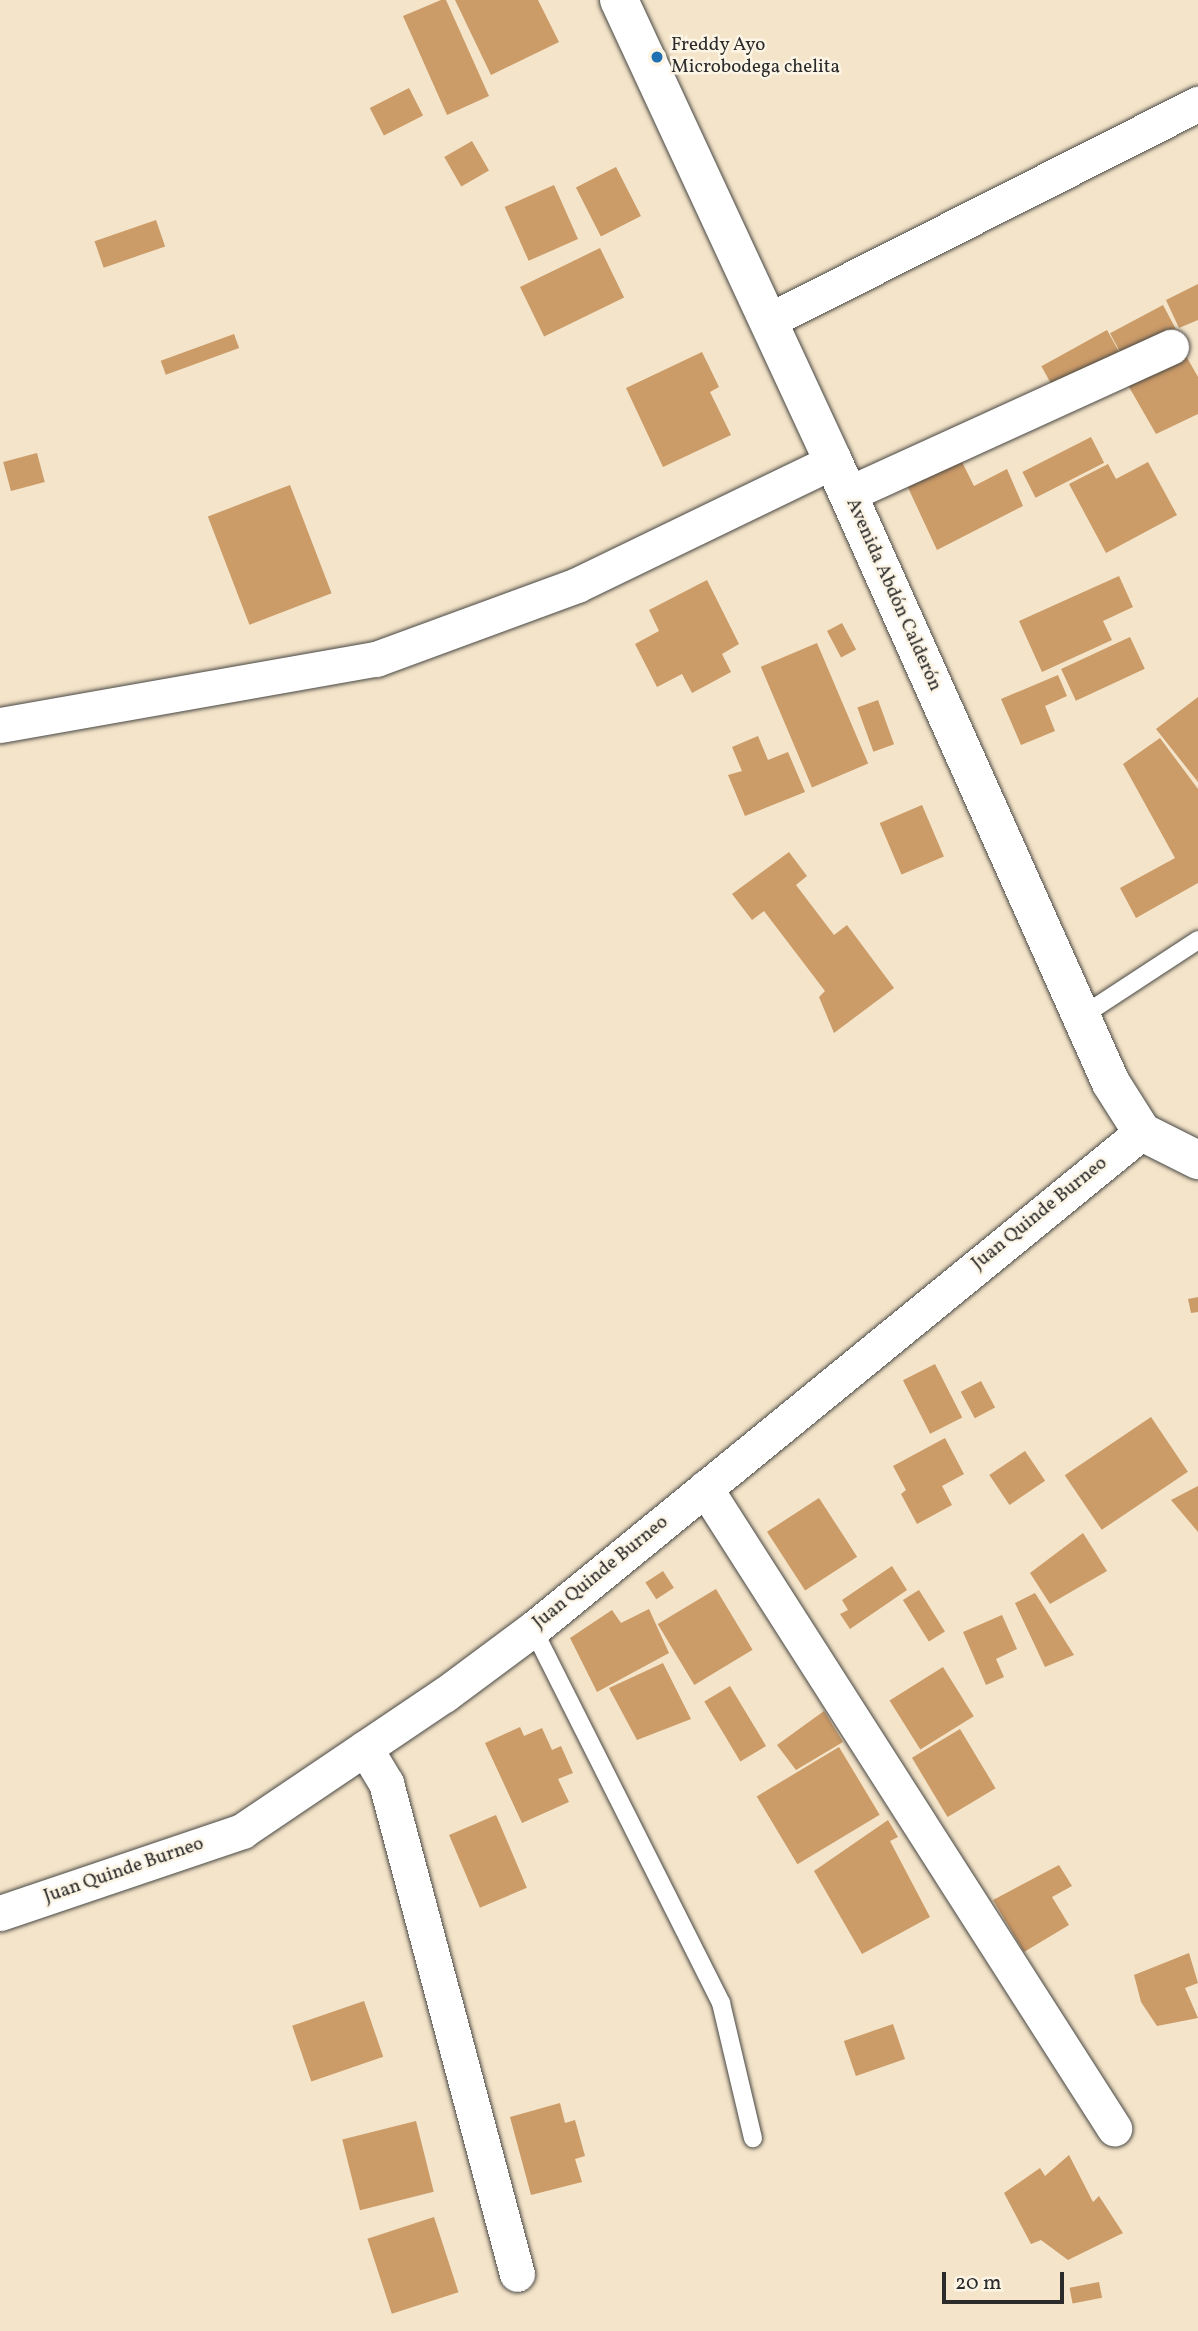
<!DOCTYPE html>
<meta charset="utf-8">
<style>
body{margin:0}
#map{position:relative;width:1198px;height:2331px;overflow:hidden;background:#f4e4c9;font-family:Vollkorn,serif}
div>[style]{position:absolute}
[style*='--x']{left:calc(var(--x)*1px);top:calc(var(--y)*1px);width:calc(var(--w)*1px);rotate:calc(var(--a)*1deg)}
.building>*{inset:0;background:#cb9b68;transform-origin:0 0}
.roads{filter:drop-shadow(0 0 2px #494743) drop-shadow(0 0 2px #494743)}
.service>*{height:18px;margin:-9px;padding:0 9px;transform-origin:9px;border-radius:9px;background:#fff}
.minor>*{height:35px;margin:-17.5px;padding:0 17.5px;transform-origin:17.5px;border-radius:17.5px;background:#fff}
.tertiary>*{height:38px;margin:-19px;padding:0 19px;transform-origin:19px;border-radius:19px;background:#fff}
.dots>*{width:19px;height:19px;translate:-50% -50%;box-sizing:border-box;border:4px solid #fcf5e5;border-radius:50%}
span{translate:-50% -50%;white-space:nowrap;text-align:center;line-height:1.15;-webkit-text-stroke:5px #fcf5e5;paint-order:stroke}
.poi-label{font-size:19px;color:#2b2b2b}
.left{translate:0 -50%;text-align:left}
.street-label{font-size:19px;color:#2b2b2b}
.scale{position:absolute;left:942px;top:2272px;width:122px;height:32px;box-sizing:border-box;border:4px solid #2b2b2b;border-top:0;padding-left:9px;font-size:21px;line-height:24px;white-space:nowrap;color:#2b2b2b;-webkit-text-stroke:5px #fcf5e5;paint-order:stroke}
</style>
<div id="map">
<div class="building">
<div style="clip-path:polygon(441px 0,446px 0,489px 96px,447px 115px,403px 16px)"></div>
<div style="clip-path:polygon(455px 0,538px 0,559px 42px,491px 75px)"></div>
<div style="left:409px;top:88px;width:31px;height:44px;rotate:63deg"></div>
<div style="left:472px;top:141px;width:34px;height:32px;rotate:60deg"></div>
<div style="left:616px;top:167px;width:55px;height:45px;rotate:63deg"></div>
<div style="left:554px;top:185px;width:59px;height:54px;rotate:66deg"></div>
<div style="left:156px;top:220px;width:28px;height:65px;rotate:71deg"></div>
<div style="left:600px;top:248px;width:55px;height:89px;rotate:64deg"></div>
<div style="clip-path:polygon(1198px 284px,1198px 320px,1179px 328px,1166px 300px)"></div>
<div style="left:1163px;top:305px;width:27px;height:60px;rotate:62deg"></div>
<div style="left:1107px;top:330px;width:26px;height:75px;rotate:61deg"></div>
<div style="left:234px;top:334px;width:15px;height:78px;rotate:70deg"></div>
<div style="clip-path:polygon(702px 352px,719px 387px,710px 392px,731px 435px,663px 467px,626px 388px)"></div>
<div style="clip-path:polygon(1185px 354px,1198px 377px,1198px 414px,1156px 434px,1125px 380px)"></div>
<div style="left:1091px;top:437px;width:29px;height:77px;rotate:63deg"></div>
<div style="clip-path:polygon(957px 452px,974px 486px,1007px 469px,1023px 506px,937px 550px,904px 479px)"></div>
<div style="left:37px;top:453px;width:30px;height:35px;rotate:75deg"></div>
<div style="clip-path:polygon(1148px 462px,1177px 515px,1106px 553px,1069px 484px,1108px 464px,1116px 479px)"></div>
<div style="left:290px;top:485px;width:116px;height:88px;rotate:69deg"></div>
<div style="clip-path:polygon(1119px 576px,1133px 607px,1103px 621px,1112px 640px,1042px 672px,1019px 621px)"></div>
<div style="clip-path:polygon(707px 580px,739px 644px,722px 654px,731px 672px,692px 693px,682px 674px,657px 687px,635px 644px,659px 631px,649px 610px)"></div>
<div style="left:842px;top:623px;width:30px;height:17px;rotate:62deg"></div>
<div style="left:1130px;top:637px;width:35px;height:76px;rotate:65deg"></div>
<div style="left:817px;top:643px;width:131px;height:61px;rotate:67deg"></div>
<div style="clip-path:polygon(1058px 675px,1067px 696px,1045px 706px,1055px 731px,1021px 745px,1001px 699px)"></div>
<div style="clip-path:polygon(1198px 697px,1198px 782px,1156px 729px)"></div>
<div style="left:878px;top:700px;width:47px;height:22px;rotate:70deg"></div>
<div style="clip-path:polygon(758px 736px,768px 760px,788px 752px,805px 792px,745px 816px,728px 775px,742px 771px,732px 747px)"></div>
<div style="clip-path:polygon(1160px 738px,1198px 789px,1198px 883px,1136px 918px,1120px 888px,1175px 858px,1123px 764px)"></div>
<div style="left:922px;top:805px;width:56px;height:46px;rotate:67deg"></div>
<div style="clip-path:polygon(789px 852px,807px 876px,796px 885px,834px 935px,847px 925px,894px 988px,834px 1033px,819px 997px,825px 991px,764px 911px,752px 920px,732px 894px)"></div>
<div style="clip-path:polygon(1198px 1297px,1198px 1312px,1191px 1313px,1188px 1299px)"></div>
<div style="left:935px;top:1364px;width:60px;height:36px;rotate:63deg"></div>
<div style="left:981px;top:1381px;width:30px;height:23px;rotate:62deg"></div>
<div style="left:1151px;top:1417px;width:66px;height:104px;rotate:56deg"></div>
<div style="clip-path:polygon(945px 1438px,964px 1474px,942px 1486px,952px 1505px,917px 1524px,901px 1494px,906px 1490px,893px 1466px)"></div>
<div style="left:1025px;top:1451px;width:36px;height:43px;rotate:56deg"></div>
<div style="clip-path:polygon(1198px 1486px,1198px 1532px,1171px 1500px)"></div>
<div style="left:819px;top:1498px;width:70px;height:62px;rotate:57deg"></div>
<div style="clip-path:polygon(1083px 1533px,1107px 1571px,1050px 1604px,1030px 1573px)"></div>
<div style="clip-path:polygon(892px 1566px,907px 1590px,850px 1629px,840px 1614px,848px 1610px,842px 1600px)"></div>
<div style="left:663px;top:1571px;width:20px;height:21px;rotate:57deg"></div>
<div style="left:716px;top:1589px;width:71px;height:68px;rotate:59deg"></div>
<div style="left:919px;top:1590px;width:49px;height:19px;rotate:58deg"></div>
<div style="clip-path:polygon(1035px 1593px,1074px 1655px,1045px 1667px,1015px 1603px)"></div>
<div style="clip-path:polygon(649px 1609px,669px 1653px,597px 1692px,570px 1638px,612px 1610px,621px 1623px)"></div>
<div style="clip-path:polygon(1002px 1615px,1017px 1649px,996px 1659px,1004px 1677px,986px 1685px,963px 1632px)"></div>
<div style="clip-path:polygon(663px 1663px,691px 1719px,637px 1740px,609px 1688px)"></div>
<div style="left:943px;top:1667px;width:58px;height:63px;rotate:58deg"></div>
<div style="left:730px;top:1686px;width:70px;height:30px;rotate:59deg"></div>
<div style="clip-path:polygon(824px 1711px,843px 1742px,796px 1770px,777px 1745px)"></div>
<div style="clip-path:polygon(520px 1727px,524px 1736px,542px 1728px,552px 1750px,561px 1746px,573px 1773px,558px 1779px,569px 1802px,522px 1823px,485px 1743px)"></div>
<div style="left:960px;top:1729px;width:69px;height:56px;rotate:59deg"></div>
<div style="left:839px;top:1747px;width:79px;height:96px;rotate:59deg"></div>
<div style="left:496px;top:1815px;width:79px;height:51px;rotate:67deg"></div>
<div style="clip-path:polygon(888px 1820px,898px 1837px,890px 1841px,930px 1917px,862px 1954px,814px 1871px)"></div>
<div style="clip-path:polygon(1059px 1865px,1072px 1886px,1052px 1897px,1069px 1925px,1024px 1952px,993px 1900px)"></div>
<div style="clip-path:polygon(1189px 1953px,1198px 1983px,1185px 1988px,1198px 2018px,1157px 2026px,1141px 2002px,1134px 1975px)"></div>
<div style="left:364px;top:2001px;width:59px;height:76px;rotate:71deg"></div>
<div style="left:893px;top:2024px;width:37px;height:52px;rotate:71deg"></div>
<div style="clip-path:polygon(560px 2103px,565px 2123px,575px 2120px,585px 2156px,575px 2159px,582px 2182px,531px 2195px,510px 2117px)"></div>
<div style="left:416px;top:2121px;width:73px;height:76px;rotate:76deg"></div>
<div style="clip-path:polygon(1069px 2155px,1093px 2202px,1099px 2196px,1123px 2233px,1068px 2260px,1041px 2240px,1031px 2244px,1004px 2193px,1040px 2168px,1045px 2176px)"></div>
<div style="left:434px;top:2217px;width:79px;height:70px;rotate:72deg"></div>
<div style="left:1099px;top:2282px;width:16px;height:30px;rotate:79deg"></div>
</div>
<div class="roads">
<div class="service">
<div style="--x:1082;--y:1016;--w:139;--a:-33.2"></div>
<div style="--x:533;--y:1629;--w:419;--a:63.3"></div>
<div style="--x:721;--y:2003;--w:139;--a:76.7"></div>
</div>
<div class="minor">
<div style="--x:768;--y:321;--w:482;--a:-26.8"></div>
<div style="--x:848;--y:494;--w:355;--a:-24.5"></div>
<div style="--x:0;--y:725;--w:382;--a:-10"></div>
<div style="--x:376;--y:659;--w:214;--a:-20.2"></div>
<div style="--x:577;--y:585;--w:284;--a:-25.8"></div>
<div style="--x:705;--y:1488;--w:760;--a:57.42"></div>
<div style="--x:365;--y:1748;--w:41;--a:59"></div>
<div style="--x:386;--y:1783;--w:508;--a:75.06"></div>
<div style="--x:0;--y:1913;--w:256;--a:-18.7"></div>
<div style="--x:242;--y:1831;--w:244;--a:-34"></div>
<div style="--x:444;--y:1695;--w:111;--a:-36.6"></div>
<div style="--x:533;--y:1629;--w:786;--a:-39.22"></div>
</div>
<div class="tertiary">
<div style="--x:619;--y:0;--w:508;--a:65.1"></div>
<div style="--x:833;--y:461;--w:681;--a:65.92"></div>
<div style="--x:1111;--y:1083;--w:58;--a:57.7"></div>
<div style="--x:1142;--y:1132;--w:63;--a:26.6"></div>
</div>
</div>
<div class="dots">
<div style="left:657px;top:57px;background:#1f6fb2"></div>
</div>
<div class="poi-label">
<span class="left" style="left:671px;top:57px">Freddy Ayo<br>Microbodega chelita</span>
</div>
<div class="street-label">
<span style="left:893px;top:595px;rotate:66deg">Avenida Abdón Calderón</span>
<span style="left:1040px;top:1214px;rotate:-39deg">Juan Quinde Burneo</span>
<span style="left:601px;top:1573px;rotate:-39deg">Juan Quinde Burneo</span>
<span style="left:124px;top:1871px;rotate:-19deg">Juan Quinde Burneo</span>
</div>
<div class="scale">20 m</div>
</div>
